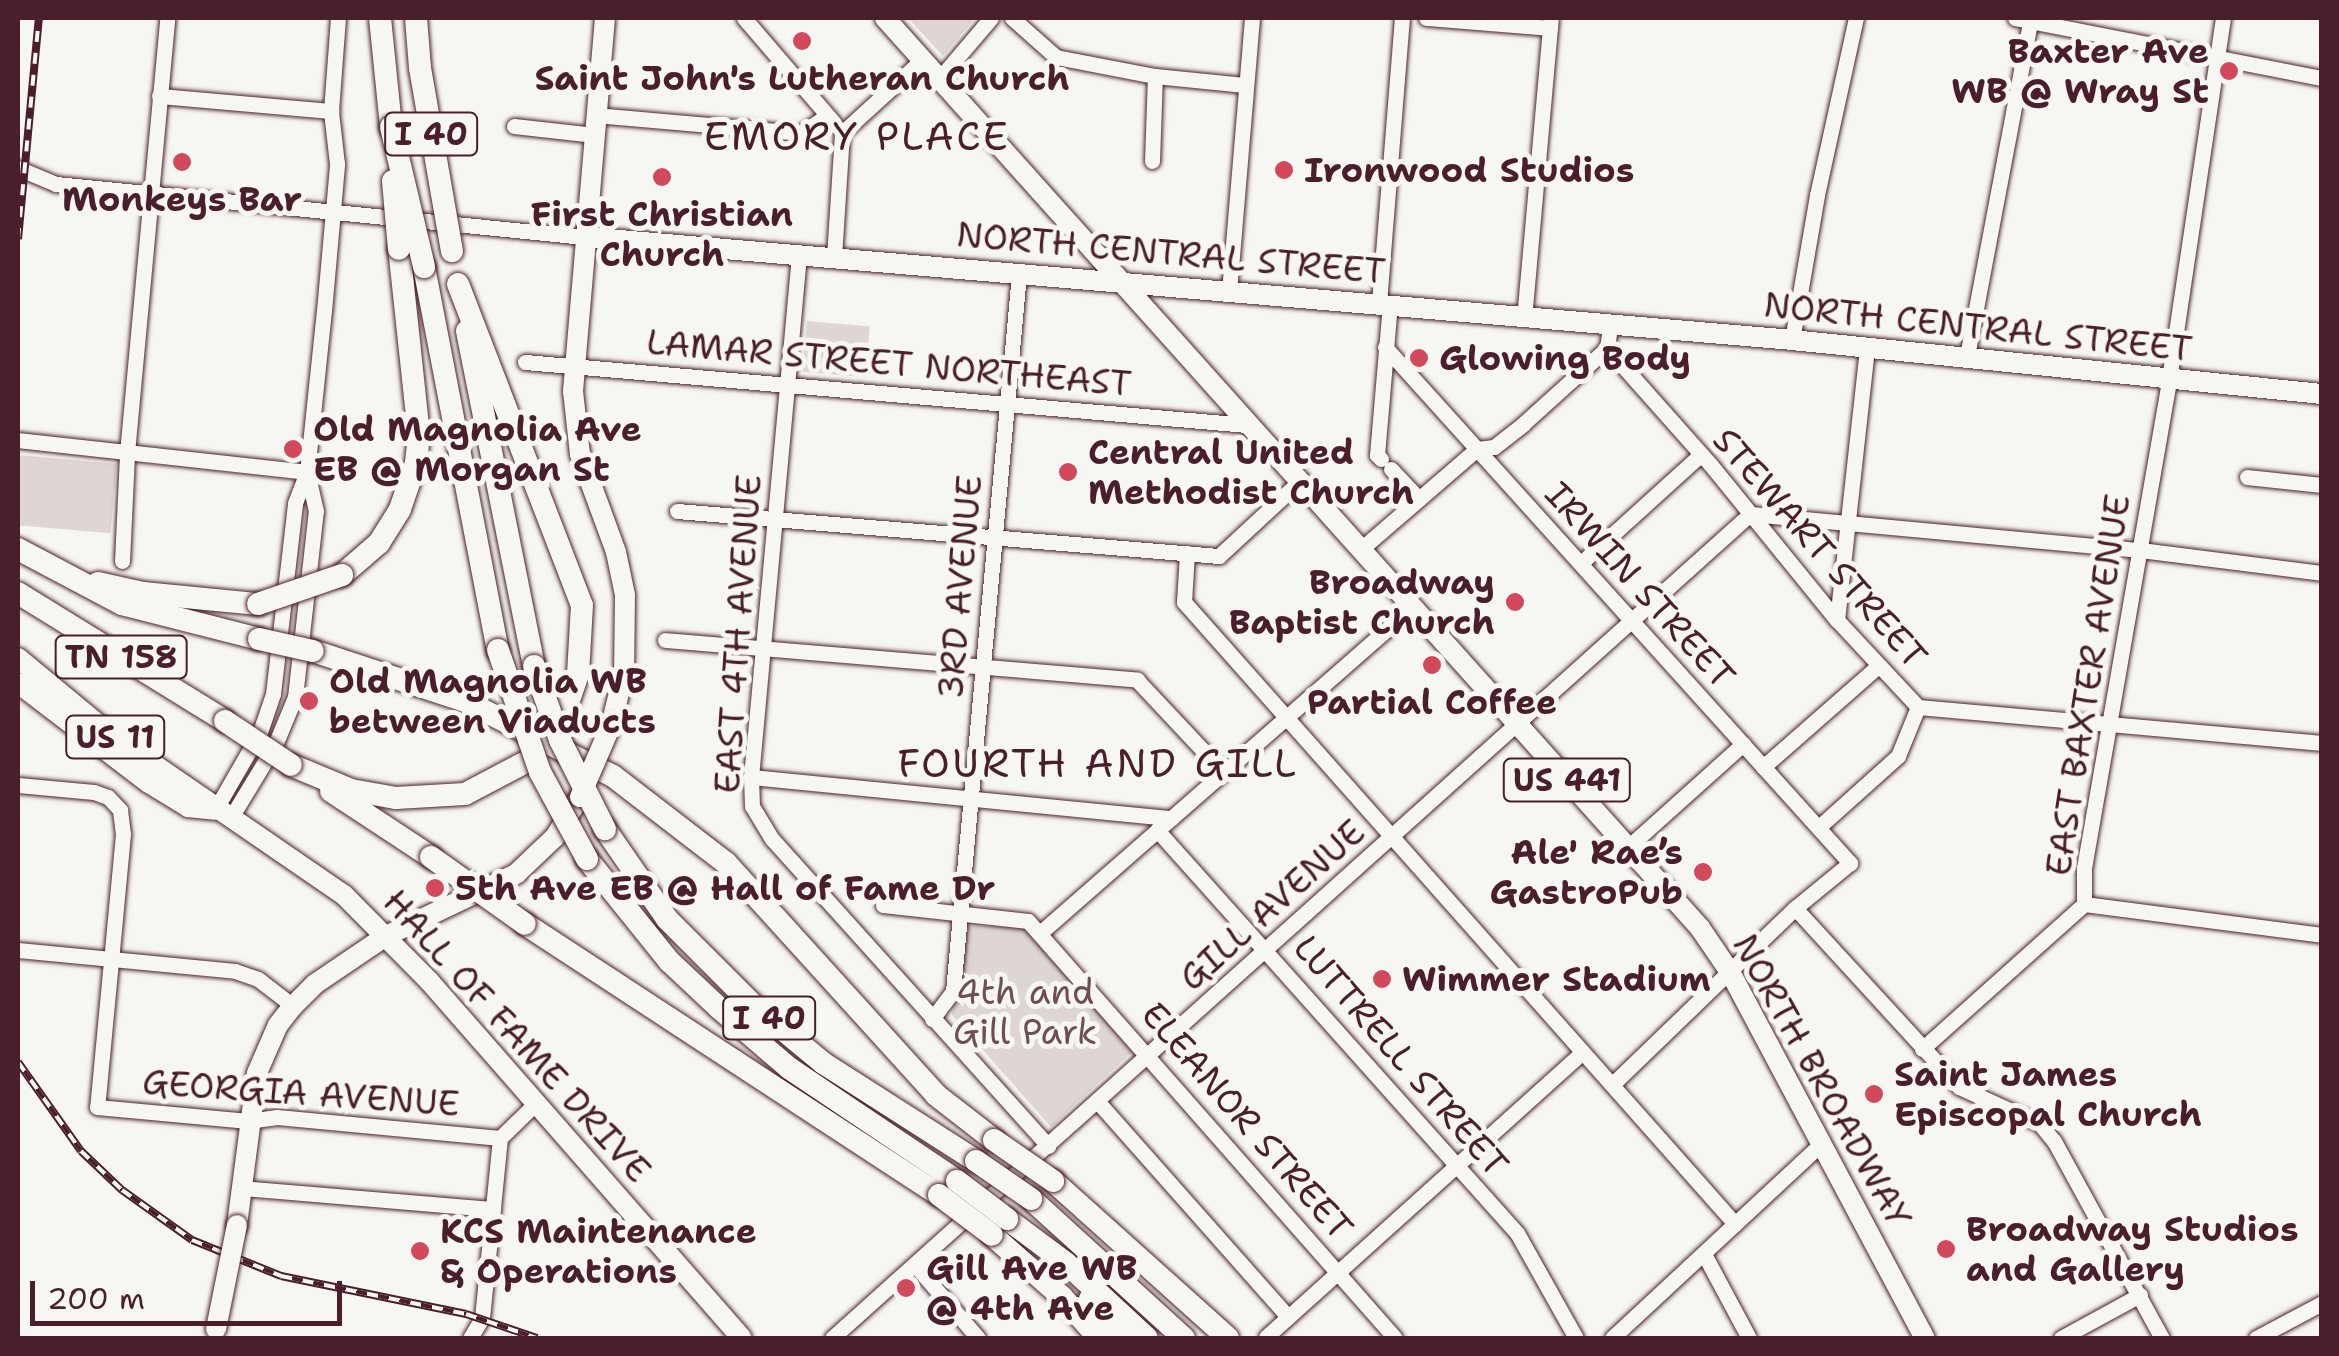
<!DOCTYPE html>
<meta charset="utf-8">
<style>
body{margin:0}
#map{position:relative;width:2339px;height:1356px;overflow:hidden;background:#f6f6f2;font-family:"Shantell Sans",sans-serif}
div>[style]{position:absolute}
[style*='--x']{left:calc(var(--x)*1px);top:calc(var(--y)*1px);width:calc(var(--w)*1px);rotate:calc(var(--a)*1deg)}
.green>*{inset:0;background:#ddd6d5;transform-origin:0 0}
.roads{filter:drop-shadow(0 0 2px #4a1f2b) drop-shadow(0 0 2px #4a1f2b)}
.minor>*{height:15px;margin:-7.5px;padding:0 7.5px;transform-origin:7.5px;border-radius:7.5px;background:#f6f6f2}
.major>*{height:20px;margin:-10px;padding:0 10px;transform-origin:10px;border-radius:10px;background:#f6f6f2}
.highway>*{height:22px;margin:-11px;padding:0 11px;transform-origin:11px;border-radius:11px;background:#f6f6f2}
.rail>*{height:8px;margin-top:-4px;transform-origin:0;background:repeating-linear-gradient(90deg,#f6f6f2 0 11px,#4a1f2b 0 22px);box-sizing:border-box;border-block:2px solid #4a1f2b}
.bridges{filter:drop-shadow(0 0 2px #4a1f2b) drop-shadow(0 0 2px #4a1f2b)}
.major-bridge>*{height:20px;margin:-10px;padding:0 10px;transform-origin:10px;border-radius:10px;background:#f6f6f2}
.highway-bridge>*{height:22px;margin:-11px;padding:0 11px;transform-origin:11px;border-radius:11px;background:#f6f6f2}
.dots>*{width:28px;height:28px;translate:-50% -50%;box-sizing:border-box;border:5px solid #f6f6f2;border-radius:50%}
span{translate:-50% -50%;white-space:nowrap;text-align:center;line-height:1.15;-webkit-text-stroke:10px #f6f6f2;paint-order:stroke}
.shield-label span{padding:2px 8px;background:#f6f6f2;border:2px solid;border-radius:8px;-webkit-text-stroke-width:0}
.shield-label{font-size:32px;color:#4a1f2b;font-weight:700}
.poi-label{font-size:35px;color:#4a1f2b;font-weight:700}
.right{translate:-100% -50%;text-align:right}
.left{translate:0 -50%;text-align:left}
.street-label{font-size:35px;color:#4a1f2b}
.park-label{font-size:35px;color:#6f4d56}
.quarter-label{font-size:40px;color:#4a1f2b;letter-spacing:2.5px}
.frame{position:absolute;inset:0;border:20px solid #4a1f2b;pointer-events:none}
.scale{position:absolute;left:30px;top:1281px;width:312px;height:45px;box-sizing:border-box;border:5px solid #4a1f2b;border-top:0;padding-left:12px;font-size:30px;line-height:35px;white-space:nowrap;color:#4a1f2b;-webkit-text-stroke:8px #f6f6f2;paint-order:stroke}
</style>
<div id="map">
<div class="green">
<div style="clip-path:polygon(908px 18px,975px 18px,943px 56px)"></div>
<div style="left:807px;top:321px;width:63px;height:51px;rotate:5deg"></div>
<div style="left:18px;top:455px;width:99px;height:70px;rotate:5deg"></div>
<div style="clip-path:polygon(966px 926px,1025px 927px,1132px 1052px,1051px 1127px,952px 1015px)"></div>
</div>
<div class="roads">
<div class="minor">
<div style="--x:744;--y:18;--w:137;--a:49.4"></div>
<div style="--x:1012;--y:18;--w:59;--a:41.6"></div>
<div style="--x:1056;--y:57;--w:101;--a:10.9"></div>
<div style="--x:1155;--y:76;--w:90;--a:5.7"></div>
<div style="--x:1426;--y:18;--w:124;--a:4.6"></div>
<div style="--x:2015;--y:18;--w:313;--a:11.1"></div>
<div style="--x:939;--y:79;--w:80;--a:-49.6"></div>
<div style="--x:159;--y:96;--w:173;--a:5"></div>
<div style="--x:595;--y:115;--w:208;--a:5"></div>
<div style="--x:802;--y:133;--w:29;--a:-35"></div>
<div style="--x:514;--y:126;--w:81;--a:6.4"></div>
<div style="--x:1152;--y:161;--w:85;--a:-88"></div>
<div style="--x:18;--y:168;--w:41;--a:22.8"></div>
<div style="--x:56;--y:184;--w:531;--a:5.73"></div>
<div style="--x:799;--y:255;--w:524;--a:95.25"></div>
<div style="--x:751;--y:777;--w:29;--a:88"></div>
<div style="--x:752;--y:806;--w:39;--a:59"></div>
<div style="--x:772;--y:839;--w:413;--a:48"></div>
<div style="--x:834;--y:257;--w:124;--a:-86.3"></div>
<div style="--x:842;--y:133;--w:108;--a:-42.4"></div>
<div style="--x:1229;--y:292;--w:275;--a:-85.2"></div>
<div style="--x:1379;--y:303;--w:286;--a:-85.4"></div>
<div style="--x:1524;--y:319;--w:302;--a:-84.9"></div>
<div style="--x:1792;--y:340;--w:147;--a:-80.2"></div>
<div style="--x:1817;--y:195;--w:181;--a:-77.6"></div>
<div style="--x:1385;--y:347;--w:695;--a:47.98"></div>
<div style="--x:1850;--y:863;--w:71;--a:140.7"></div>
<div style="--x:1795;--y:908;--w:253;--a:136"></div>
<div style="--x:1607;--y:348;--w:155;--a:48.4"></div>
<div style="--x:1710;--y:464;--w:201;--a:50.9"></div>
<div style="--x:1837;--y:620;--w:119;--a:47"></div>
<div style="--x:1918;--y:707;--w:406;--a:5.1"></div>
<div style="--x:1967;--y:356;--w:344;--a:-79.3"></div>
<div style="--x:525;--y:362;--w:725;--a:4.99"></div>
<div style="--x:18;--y:440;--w:291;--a:6.3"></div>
<div style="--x:1381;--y:459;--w:6;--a:-135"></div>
<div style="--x:1377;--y:455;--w:152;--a:-85.1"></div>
<div style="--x:1391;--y:469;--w:41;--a:47"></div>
<div style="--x:2247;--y:477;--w:75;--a:6.1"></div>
<div style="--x:677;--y:511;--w:544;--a:4.75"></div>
<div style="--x:1219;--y:556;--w:110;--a:-42.8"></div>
<div style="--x:1361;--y:549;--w:153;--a:-40.8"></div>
<div style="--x:1477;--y:449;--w:17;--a:-7"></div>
<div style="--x:1494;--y:447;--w:37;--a:-38"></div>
<div style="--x:1523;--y:424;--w:113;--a:-42.1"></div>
<div style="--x:1607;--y:348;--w:22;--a:-82"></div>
<div style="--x:1187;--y:553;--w:49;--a:93.5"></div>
<div style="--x:1184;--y:602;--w:831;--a:48.46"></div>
<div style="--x:122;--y:561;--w:108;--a:-87.3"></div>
<div style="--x:127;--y:453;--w:437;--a:-84.7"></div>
<div style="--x:1581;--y:563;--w:162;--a:-42.2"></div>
<div style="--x:1837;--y:620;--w:272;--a:-83.7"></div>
<div style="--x:665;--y:640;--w:474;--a:4.8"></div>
<div style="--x:1137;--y:680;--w:126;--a:46.9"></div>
<div style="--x:1763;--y:767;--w:153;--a:-41.3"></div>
<div style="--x:751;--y:777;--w:422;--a:5.6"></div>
<div style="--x:18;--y:785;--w:76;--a:5.3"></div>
<div style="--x:94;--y:792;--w:15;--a:20"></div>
<div style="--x:108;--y:797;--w:18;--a:47"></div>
<div style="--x:120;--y:810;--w:24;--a:83"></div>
<div style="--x:123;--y:834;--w:274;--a:95.4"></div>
<div style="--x:97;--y:1107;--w:152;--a:5.3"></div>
<div style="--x:248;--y:1121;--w:29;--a:-8"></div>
<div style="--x:277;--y:1117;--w:224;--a:5.4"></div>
<div style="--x:215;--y:810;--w:90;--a:-60"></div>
<div style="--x:260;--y:732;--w:40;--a:-71.1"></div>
<div style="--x:273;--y:694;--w:192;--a:-83.4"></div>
<div style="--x:295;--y:503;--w:33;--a:-69"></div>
<div style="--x:307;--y:472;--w:162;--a:-84"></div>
<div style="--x:324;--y:311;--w:148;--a:-84.9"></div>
<div style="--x:337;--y:164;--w:53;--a:-96.5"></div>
<div style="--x:331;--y:111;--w:93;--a:-85.7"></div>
<div style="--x:230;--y:819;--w:87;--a:-58.7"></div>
<div style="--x:275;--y:745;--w:52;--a:-67.4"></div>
<div style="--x:295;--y:697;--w:187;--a:-83.6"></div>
<div style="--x:316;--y:511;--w:40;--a:-103"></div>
<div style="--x:1820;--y:826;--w:105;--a:-41.9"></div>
<div style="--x:1898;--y:756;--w:53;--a:-67.8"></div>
<div style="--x:1157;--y:830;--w:540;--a:48.23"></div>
<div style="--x:1517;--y:1233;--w:120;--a:60.7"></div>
<div style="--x:1627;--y:848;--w:156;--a:-41.9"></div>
<div style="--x:2084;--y:904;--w:240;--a:7.4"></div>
<div style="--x:883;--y:905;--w:146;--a:6.3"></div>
<div style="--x:1028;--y:921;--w:555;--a:48.65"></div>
<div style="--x:1795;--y:908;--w:243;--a:47.5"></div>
<div style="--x:1959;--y:1087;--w:89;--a:24.6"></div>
<div style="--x:2040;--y:1124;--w:22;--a:51"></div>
<div style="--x:2054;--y:1141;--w:225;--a:61.3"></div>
<div style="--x:1040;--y:933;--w:495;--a:-41.2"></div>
<div style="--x:18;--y:950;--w:218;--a:5.5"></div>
<div style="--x:235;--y:971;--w:24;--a:19"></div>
<div style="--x:258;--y:979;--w:44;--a:37.6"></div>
<div style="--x:932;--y:1019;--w:35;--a:-53"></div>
<div style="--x:953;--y:991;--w:720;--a:-84.74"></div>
<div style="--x:1922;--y:1049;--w:217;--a:-41.8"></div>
<div style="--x:2084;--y:904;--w:36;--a:-90"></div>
<div style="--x:2084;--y:868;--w:496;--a:-80.1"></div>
<div style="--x:2169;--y:379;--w:365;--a:-81.5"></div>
<div style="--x:1098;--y:1102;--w:287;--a:48.5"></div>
<div style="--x:242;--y:1188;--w:252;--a:4.8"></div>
<div style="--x:1704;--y:1254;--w:95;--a:61.8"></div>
<div style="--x:915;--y:1265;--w:96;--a:49.2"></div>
<div style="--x:1266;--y:1337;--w:426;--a:-42"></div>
<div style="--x:470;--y:1338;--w:23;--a:-59"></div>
<div style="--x:482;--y:1318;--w:181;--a:-84.3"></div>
<div style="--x:500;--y:1138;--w:50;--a:-44.2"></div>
<div style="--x:832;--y:1338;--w:1234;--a:-41.91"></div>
<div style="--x:1750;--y:514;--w:392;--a:5.3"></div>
<div style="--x:2140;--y:550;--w:183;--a:7.2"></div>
<div style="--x:1612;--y:1338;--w:287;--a:-42.9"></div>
<div style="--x:2061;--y:1338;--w:90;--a:-28.6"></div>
<div style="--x:2256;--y:1338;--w:75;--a:-27.9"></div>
</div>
<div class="major">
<div style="--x:605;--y:18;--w:374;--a:94.9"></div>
<div style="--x:573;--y:391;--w:63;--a:83.7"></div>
<div style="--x:580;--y:454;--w:104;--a:69.8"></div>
<div style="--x:616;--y:552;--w:44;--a:78.2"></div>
<div style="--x:625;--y:595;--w:78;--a:90.7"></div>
<div style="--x:624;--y:673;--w:54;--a:104"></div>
<div style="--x:885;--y:18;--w:1222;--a:48.15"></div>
<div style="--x:1700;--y:928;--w:53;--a:55.7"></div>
<div style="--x:1730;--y:972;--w:415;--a:62"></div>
<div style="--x:584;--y:237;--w:1212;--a:4.87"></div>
<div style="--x:1792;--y:340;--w:533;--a:5.82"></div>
<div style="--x:18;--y:658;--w:121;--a:39.6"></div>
<div style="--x:111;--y:735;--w:283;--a:34.5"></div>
<div style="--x:344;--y:895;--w:122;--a:45.3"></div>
<div style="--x:430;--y:982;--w:473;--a:48.8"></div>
<div style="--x:18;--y:683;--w:165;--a:37.4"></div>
<div style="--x:149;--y:783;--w:46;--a:31.6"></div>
<div style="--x:188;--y:807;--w:27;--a:6"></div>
<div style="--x:237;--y:1225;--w:153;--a:-82.5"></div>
<div style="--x:257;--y:1073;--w:52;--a:-66.4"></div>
<div style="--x:278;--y:1025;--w:24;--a:-52"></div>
<div style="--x:293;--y:1006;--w:31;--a:-45"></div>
<div style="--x:315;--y:984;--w:86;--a:-34.1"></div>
<div style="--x:386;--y:936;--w:144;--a:-25.5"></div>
<div style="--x:516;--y:874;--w:54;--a:-43.5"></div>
<div style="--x:555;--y:837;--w:44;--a:-58.1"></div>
</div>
<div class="highway">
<div style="--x:380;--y:18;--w:110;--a:84.2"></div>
<div style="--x:424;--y:267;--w:390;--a:79.1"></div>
<div style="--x:458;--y:284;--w:344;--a:68.9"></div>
<div style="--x:582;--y:605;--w:69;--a:93.3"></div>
<div style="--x:578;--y:674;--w:39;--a:109"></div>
<div style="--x:467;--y:331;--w:342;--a:78.7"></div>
<div style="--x:18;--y:549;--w:118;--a:27.9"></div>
<div style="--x:122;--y:604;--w:141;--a:14.3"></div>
<div style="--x:342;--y:575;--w:49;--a:-40.9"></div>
<div style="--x:379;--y:543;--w:40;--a:-58"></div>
<div style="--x:400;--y:509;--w:49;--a:-70.8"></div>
<div style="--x:416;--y:463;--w:28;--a:-84"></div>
<div style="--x:419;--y:435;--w:187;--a:-96.1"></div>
<div style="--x:98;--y:583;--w:46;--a:12.5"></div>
<div style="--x:143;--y:593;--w:116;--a:5.5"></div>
<div style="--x:18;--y:593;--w:243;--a:31.7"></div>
<div style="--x:313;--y:651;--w:160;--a:18.2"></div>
<div style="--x:465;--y:701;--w:166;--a:26.9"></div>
<div style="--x:613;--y:776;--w:143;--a:37.6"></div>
<div style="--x:726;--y:863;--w:313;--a:47.8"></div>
<div style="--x:936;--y:1095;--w:73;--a:37.8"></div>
<div style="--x:291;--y:765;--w:65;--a:22.6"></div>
<div style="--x:351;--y:790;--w:46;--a:10.1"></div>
<div style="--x:396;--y:798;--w:69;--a:-3.3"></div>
<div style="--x:465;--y:794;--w:67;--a:-27.7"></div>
<div style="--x:331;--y:791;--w:120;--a:33.4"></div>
<div style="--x:605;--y:829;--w:109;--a:55.4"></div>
<div style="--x:667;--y:919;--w:120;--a:45"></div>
<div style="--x:752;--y:1004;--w:92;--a:39.7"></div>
<div style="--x:823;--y:1063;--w:182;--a:32.6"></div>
<div style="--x:587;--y:859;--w:131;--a:51.2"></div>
<div style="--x:669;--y:961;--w:69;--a:43.2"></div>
<div style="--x:719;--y:1008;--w:92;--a:40.6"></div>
<div style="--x:789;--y:1068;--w:202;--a:33.9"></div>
<div style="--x:525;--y:924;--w:495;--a:33.2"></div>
<div style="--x:1053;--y:1181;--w:235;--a:41.9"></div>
<div style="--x:1031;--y:1199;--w:207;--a:42.3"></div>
<div style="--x:1007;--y:1219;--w:74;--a:36.7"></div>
<div style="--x:1066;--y:1263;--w:110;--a:42.8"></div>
<div style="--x:992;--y:1235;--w:94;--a:41.5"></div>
<div style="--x:1062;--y:1297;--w:55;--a:47.9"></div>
<div style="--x:1090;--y:1299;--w:52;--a:48.9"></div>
</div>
</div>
<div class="rail">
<div style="--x:18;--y:239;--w:222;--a:-84.6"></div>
<div style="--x:18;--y:1062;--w:109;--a:54.7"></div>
<div style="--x:81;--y:1151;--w:57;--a:43.6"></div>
<div style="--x:122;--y:1190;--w:86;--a:35.5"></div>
<div style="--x:192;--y:1240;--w:96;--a:22"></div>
<div style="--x:281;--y:1276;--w:189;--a:11.6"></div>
<div style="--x:466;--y:1314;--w:75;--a:18.7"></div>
</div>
<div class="bridges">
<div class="major-bridge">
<div style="--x:580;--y:797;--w:78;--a:-66.7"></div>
<div style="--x:216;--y:1329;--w:106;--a:-78.6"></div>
</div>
<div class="highway-bridge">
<div style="--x:416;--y:18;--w:50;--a:85.4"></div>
<div style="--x:420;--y:68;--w:186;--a:80.1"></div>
<div style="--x:391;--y:127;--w:144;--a:76.7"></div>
<div style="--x:393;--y:181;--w:68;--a:85"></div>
<div style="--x:258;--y:604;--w:89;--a:-19"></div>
<div style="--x:259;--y:639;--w:55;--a:12.5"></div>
<div style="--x:498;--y:650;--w:129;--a:71"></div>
<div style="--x:540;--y:772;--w:99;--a:61.6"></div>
<div style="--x:534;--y:666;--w:78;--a:70.6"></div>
<div style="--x:560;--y:740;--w:100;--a:63.2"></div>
<div style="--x:225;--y:721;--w:79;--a:33.7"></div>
<div style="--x:431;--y:857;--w:115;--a:35.5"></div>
<div style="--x:994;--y:1140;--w:72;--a:34.8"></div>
<div style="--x:976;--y:1161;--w:67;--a:34.6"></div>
<div style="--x:957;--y:1181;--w:63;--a:37.2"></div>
<div style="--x:939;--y:1195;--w:66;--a:37"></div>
</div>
</div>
<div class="dots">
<div style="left:802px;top:41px;background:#d1495b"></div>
<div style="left:2229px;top:71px;background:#d1495b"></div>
<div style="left:182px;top:162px;background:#d1495b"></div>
<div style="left:1284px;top:170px;background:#d1495b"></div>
<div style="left:662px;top:177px;background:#d1495b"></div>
<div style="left:1419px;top:358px;background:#d1495b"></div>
<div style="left:293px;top:449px;background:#d1495b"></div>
<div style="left:1068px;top:472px;background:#d1495b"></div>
<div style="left:1515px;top:602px;background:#d1495b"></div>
<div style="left:1432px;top:665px;background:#d1495b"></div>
<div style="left:309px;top:701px;background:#d1495b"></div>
<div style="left:1703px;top:872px;background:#d1495b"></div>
<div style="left:435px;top:888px;background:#d1495b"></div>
<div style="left:1382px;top:979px;background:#d1495b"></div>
<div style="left:1874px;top:1094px;background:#d1495b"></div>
<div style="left:1946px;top:1249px;background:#d1495b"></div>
<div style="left:420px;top:1251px;background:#d1495b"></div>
<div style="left:906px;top:1288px;background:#d1495b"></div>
</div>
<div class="shield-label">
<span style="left:431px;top:134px">I 40</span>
<span style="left:121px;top:657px">TN 158</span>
<span style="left:115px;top:737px">US 11</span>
<span style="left:1567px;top:780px">US 441</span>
<span style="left:769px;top:1018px">I 40</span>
</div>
<div class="poi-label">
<span class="right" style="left:2209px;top:71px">Baxter Ave<br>WB @ Wray St</span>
<span style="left:802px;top:78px">Saint John's Lutheran Church</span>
<span class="left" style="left:1304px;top:170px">Ironwood Studios</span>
<span style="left:182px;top:199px">Monkeys Bar</span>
<span style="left:662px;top:234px">First Christian<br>Church</span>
<span class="left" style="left:1439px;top:358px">Glowing Body</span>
<span class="left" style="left:313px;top:449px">Old Magnolia Ave<br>EB @ Morgan St</span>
<span class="left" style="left:1088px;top:472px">Central United<br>Methodist Church</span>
<span class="right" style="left:1495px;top:602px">Broadway<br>Baptist Church</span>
<span class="left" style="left:329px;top:701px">Old Magnolia WB<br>between Viaducts</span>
<span style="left:1432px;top:702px">Partial Coffee</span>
<span class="right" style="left:1683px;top:872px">Ale' Rae’s<br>GastroPub</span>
<span class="left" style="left:455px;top:888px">5th Ave EB @ Hall of Fame Dr</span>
<span class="left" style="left:1402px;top:979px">Wimmer Stadium</span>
<span class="left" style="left:1894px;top:1094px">Saint James<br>Episcopal Church</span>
<span class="left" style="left:1966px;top:1249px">Broadway Studios<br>and Gallery</span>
<span class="left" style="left:440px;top:1251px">KCS Maintenance<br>&amp; Operations</span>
<span class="left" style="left:926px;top:1288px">Gill Ave WB<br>@ 4th Ave</span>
</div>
<div class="street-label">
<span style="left:1171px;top:253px;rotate:5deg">NORTH CENTRAL STREET</span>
<span style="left:1978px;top:327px;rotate:6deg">NORTH CENTRAL STREET</span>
<span style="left:889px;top:363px;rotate:5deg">LAMAR STREET NORTHEAST</span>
<span style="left:1820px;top:548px;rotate:49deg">STEWART STREET</span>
<span style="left:1640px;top:585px;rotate:48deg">IRWIN STREET</span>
<span style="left:960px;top:587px;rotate:-85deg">3RD AVENUE</span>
<span style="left:738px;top:634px;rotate:-86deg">EAST 4TH AVENUE</span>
<span style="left:2088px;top:685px;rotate:-81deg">EAST BAXTER AVENUE</span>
<span style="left:1272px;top:905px;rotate:-42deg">GILL AVENUE</span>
<span style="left:517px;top:1036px;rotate:48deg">HALL OF FAME DRIVE</span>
<span style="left:1401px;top:1056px;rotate:49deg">LUTTRELL STREET</span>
<span style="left:1822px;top:1081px;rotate:61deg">NORTH BROADWAY</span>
<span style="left:301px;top:1093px;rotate:4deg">GEORGIA AVENUE</span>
<span style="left:1247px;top:1121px;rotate:49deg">ELEANOR STREET</span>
</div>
<div class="park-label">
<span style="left:1025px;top:1012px">4th and<br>Gill Park</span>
</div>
<div class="quarter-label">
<span style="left:857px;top:136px">EMORY PLACE</span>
<span style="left:1098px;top:763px">FOURTH AND GILL</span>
</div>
<div class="frame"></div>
<div class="scale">200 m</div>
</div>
